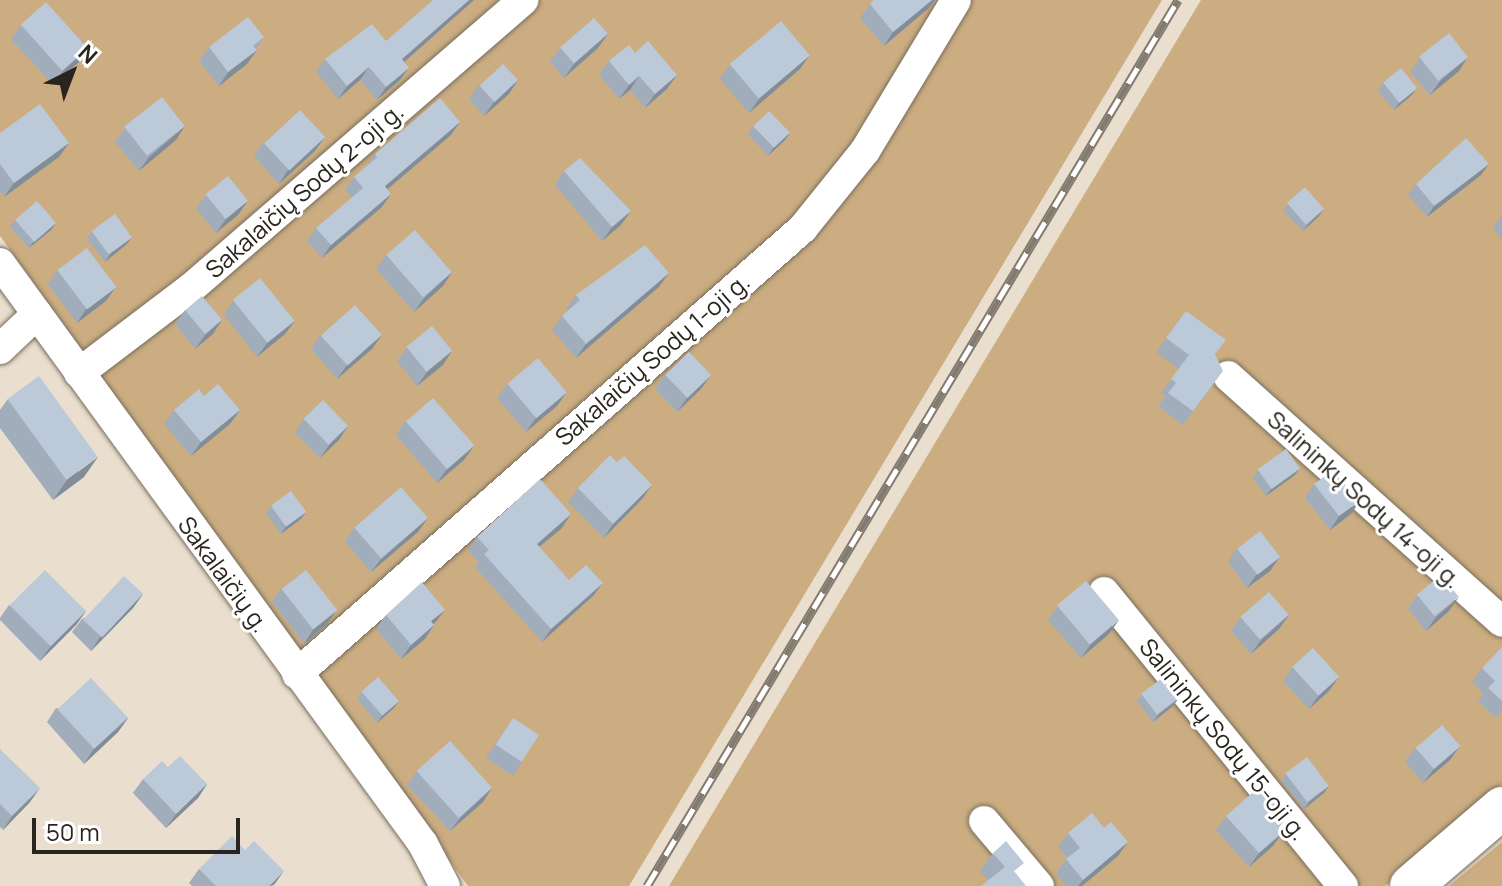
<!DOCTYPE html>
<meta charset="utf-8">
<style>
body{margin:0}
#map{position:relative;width:1502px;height:886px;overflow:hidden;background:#eadece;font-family:Manrope,sans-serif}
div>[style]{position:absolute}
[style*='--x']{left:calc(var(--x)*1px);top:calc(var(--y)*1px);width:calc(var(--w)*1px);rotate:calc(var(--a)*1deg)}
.green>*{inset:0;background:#ccad81}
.roads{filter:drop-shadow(0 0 2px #786e5f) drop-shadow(0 0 2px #786e5f)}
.street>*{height:30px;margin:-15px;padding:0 15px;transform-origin:15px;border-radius:15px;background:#fff}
.secondary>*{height:42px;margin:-21px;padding:0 21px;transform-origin:21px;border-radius:21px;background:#fff}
.rail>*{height:9px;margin-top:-4.5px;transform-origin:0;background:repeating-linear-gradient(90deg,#fff 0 18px,#837b70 0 36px);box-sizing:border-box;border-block:2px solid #837b70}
.wall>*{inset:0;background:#a1adba}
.shaded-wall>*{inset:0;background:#838d97}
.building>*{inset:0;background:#bbc9d8;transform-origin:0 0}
span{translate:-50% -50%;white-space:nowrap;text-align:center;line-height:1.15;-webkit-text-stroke:6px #fff;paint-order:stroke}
.street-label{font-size:24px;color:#29241e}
.north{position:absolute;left:32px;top:32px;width:80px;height:80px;-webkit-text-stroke:6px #fff;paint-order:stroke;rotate:42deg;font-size:22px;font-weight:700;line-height:32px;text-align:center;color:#29241e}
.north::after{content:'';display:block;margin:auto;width:28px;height:36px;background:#29241e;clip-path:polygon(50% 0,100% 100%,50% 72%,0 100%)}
.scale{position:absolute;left:32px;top:818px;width:208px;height:36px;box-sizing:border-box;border:4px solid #29241e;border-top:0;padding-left:10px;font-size:24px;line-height:28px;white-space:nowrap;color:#29241e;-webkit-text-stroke:6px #fff;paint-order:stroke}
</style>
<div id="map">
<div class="green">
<div style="clip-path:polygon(0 0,1162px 0,629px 886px,468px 886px,0 236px)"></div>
<div style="clip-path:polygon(1201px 0,1502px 0,1502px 784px,1385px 886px,669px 886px)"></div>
<div style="clip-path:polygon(1502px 842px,1502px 886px,1449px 886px)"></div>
</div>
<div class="roads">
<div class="street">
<div style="--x:0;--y:263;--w:719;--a:53.94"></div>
<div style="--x:423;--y:844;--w:47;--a:62.4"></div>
<div style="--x:0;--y:349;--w:51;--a:-43.4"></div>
<div style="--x:79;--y:373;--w:141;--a:-37.2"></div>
<div style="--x:191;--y:288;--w:440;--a:-40.9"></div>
<div style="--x:1228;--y:376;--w:368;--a:41.9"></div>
<div style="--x:1104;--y:592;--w:379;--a:50.9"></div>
<div style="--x:297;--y:674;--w:675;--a:-41.39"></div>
<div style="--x:803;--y:228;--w:99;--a:-51.2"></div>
<div style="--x:865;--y:151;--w:176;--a:-58.9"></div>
<div style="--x:984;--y:821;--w:85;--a:49.8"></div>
</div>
<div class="secondary">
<div style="--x:1411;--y:886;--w:120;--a:-40.6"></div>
</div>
</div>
<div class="rail">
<div style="--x:647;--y:886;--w:1033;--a:-59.06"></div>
</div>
<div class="wall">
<div style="clip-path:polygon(474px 0,404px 62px,400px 80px,377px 100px,360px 80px,338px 99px,316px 72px,325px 59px,386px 41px)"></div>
<div style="clip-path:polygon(874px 0,935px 0,929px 8px,884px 46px,860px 18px,870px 4px)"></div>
<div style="clip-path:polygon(21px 25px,88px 48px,79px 62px,53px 85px,11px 39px)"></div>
<div style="clip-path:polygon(608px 34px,598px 48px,564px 78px,550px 62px,560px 48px)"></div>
<div style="clip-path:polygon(264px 37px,247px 64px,219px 86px,199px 61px,209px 47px)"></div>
<div style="clip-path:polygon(635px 53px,677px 75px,667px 89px,645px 108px,630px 90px,619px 99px,599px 75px,609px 61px)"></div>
<div style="clip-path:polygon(810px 55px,800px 69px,749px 113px,720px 79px,730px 65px)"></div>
<div style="clip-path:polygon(1420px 58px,1459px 71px,1430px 95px,1410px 72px)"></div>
<div style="clip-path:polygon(518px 80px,509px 94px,484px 116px,469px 99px,479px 85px)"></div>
<div style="clip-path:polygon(1383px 83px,1412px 95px,1394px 110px,1378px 91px)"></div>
<div style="clip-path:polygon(460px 122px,451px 135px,388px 189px,382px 207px,322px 258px,307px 241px,316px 228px,352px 198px,345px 190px,354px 177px,366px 167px,375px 154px)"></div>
<div style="clip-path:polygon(753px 126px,790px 133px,785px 140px,768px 156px,748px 134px)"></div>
<div style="clip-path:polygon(125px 128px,176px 140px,139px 171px,115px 142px)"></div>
<div style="clip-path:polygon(0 133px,69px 143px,59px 157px,4px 197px,0 191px)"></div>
<div style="clip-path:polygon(263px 142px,315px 151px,279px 184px,254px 156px)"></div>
<div style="clip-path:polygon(564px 171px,621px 225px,602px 241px,555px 185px)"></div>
<div style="clip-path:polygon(1481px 175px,1427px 217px,1408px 195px,1416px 184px)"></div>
<div style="clip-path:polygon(206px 195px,248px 201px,238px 215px,216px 233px,196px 209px)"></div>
<div style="clip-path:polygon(1288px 204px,1319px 216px,1303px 231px,1283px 211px)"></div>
<div style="clip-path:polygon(1502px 215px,1502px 240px,1493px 228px)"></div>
<div style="clip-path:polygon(15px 220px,56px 223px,51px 230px,29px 248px,10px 227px)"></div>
<div style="clip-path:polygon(92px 231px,127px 244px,105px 262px,87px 239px)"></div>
<div style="clip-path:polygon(386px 255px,452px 272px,443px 286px,414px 312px,376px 269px)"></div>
<div style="clip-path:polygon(57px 270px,106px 301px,77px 323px,48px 284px)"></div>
<div style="clip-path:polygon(659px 287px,576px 358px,552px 330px,562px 316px,568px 311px,566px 309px,576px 295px)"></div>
<div style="clip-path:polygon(233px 301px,285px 334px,257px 357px,224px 315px)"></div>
<div style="clip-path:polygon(185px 310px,222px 320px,213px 334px,195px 349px,175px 324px)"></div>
<div style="clip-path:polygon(1186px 311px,1216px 354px,1213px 385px,1183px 425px,1158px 406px,1166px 396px,1161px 393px,1179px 369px,1156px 352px)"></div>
<div style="clip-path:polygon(320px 335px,372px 349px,337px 379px,311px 349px)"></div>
<div style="clip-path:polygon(407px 348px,443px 365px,417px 386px,397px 361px)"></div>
<div style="clip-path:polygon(665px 375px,701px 389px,677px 412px,655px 389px)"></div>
<div style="clip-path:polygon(507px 384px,567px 392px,557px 406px,526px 432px,497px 398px)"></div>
<div style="clip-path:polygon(204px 396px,240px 410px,230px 424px,191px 456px,164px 424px,174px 410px)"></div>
<div style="clip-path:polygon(8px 399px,84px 477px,53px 500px,0 428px,0 410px)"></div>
<div style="clip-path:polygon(304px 419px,348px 426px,339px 440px,320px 458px,295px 433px)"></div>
<div style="clip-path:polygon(405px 421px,464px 460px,437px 483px,396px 435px)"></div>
<div style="clip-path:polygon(1258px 470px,1295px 475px,1266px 496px,1253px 478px)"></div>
<div style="clip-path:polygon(1314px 484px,1351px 514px,1330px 530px,1305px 498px)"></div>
<div style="clip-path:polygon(578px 488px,643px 498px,604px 538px,568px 502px)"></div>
<div style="clip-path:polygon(271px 506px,306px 512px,301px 519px,281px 534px,266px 513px)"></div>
<div style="clip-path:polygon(354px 528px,418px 532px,371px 572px,345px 542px)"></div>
<div style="clip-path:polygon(562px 528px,539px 547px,569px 580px,603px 583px,593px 596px,542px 642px,475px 567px,479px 562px,468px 550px,477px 537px)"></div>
<div style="clip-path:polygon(1237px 548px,1280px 557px,1270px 571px,1247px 588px,1228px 562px)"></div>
<div style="clip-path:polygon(281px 588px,327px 624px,304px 644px,272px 602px)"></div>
<div style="clip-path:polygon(143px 594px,133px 608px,91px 651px,72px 632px,82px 619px)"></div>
<div style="clip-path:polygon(1417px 595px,1449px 611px,1426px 631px,1408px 609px)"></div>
<div style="clip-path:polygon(9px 605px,86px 611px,76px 625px,40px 661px,0 620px,0 618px)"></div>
<div style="clip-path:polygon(1058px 606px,1109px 634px,1081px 658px,1048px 620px)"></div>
<div style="clip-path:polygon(386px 615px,434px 624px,434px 625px,425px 639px,401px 659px,376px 629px)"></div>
<div style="clip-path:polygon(1289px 615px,1279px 629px,1251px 654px,1231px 631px,1241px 617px)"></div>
<div style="clip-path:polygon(1502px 647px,1502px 710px,1495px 718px,1478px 701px,1484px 694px,1472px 682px,1482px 668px)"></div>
<div style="clip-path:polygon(1293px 667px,1329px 691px,1309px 709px,1283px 681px)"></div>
<div style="clip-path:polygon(362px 692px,394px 708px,377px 723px,357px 699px)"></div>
<div style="clip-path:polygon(1142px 694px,1178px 699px,1173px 706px,1153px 722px,1137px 701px)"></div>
<div style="clip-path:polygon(56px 708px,128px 718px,118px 732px,84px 764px,47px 722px)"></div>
<div style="clip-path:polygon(513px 718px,522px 762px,513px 776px,486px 758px)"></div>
<div style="clip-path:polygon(1460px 746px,1450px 760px,1423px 783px,1405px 762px,1415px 748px)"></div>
<div style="clip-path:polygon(0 749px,30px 802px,3px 830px,0 827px)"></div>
<div style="clip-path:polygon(168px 767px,207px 784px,198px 798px,166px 828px,133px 793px,143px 779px)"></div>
<div style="clip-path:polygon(417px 771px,492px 788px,483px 802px,450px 831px,407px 785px)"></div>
<div style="clip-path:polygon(1286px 774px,1324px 793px,1304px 809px,1281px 781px)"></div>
<div style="clip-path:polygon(1226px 816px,1286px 818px,1279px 827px,1283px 832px,1273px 846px,1249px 867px,1216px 830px)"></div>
<div style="clip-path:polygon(1068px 833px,1118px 856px,1082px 886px,1066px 886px,1056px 873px,1067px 858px,1058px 847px)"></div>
<div style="clip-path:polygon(993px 853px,1016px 874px,988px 880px,980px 871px)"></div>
<div style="clip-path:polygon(199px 869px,273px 886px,192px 886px,189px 883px)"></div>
</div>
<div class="shaded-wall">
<div style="clip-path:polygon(469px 0,474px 0,393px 72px,402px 59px)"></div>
<div style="clip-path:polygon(932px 0,935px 0,929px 8px,884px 46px,893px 32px)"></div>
<div style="clip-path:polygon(608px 34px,598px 48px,564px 78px,574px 64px)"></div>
<div style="clip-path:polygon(88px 48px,79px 62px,53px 85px,63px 71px)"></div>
<div style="clip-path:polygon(257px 50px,247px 64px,219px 86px,228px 72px)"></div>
<div style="clip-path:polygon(810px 55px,800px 69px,749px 113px,759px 99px)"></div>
<div style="clip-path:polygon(1468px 57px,1459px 71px,1430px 95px,1440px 81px)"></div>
<div style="clip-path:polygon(369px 67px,360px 80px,338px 99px,347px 86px)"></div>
<div style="clip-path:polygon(409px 68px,400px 80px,377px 100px,386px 87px)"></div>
<div style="clip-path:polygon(677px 75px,667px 89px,645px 108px,655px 94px)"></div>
<div style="clip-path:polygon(639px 76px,630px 90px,619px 99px,629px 85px)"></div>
<div style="clip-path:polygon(518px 80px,509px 94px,484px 116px,494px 102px)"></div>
<div style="clip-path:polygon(1417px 88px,1412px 95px,1394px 110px,1399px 103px)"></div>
<div style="clip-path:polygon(460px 122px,451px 135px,376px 199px,385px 186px)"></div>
<div style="clip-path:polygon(185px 126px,176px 140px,139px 171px,149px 157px)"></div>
<div style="clip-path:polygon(790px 133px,785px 140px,768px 156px,773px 148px)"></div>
<div style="clip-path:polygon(325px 137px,315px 151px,279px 184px,288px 170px)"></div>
<div style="clip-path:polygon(69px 143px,59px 157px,4px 197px,14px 183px)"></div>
<div style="clip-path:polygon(1489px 164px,1481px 175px,1427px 217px,1434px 206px)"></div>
<div style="clip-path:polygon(391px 194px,382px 207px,322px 258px,331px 245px)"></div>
<div style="clip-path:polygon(248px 201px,238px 215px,216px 233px,226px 219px)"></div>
<div style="clip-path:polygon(1324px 209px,1319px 216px,1303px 231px,1308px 224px)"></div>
<div style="clip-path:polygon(631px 211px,621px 225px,602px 241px,612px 227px)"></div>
<div style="clip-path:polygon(56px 223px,51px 230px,29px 248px,34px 241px)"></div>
<div style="clip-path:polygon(132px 237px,127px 244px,105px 262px,110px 254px)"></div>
<div style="clip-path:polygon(452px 272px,443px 286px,414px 312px,424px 298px)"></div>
<div style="clip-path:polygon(669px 273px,659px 287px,576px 358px,586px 344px)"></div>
<div style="clip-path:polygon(116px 287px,106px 301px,77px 323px,86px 309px)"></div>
<div style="clip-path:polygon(222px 320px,213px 334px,195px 349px,205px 335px)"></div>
<div style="clip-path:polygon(295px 321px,285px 334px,257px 357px,267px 343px)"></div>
<div style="clip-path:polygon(382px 335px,372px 349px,337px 379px,347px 365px)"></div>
<div style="clip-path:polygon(452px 351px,443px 365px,417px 386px,427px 372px)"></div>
<div style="clip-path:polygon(711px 375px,701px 389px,677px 412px,687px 398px)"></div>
<div style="clip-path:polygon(567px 392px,557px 406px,526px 432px,536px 418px)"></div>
<div style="clip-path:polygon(240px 410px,230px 424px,191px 456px,201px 442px)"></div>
<div style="clip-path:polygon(348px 426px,339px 440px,320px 458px,330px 444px)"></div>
<div style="clip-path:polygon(474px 446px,464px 460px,437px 483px,447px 469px)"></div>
<div style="clip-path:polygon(98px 457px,84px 477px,53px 500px,67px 480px)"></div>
<div style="clip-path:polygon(1300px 468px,1295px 475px,1266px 496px,1271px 489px)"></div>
<div style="clip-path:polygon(652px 485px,643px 498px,604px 538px,613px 524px)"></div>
<div style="clip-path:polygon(1361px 500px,1351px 514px,1330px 530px,1339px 516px)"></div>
<div style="clip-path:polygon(306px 512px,301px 519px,281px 534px,286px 526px)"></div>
<div style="clip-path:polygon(571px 514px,562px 528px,527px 557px,537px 544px)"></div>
<div style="clip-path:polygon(428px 518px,418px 532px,371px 572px,381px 559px)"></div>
<div style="clip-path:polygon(1280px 557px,1270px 571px,1247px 588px,1257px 574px)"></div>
<div style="clip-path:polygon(603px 583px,593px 596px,542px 642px,551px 629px)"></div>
<div style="clip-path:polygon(143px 594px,133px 608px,91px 651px,100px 637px)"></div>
<div style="clip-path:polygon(1459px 597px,1449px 611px,1426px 631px,1436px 617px)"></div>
<div style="clip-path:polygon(337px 610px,327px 624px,304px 644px,313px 630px)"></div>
<div style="clip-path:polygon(445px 610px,435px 623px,421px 635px,431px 621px)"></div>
<div style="clip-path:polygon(86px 611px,76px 625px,40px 661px,50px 647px)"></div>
<div style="clip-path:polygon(1289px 615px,1279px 629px,1251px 654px,1261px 640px)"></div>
<div style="clip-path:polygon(1119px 620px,1109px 634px,1081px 658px,1091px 644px)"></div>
<div style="clip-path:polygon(434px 625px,425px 639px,401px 659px,411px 645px)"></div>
<div style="clip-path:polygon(1339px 677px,1329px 691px,1309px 709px,1319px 695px)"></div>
<div style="clip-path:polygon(1178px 699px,1173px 706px,1153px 722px,1158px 715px)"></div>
<div style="clip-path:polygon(399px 701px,394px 708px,377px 723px,382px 716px)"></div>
<div style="clip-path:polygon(128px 718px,118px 732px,84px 764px,93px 750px)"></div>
<div style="clip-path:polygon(1460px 746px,1450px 760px,1423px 783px,1433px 770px)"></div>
<div style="clip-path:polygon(207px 784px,198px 798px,166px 828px,176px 814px)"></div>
<div style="clip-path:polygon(1329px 786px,1324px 793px,1304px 809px,1309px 802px)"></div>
<div style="clip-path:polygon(40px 788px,30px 802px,3px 830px,12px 816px)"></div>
<div style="clip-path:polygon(492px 788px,483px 802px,450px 831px,460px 818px)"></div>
<div style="clip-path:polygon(1283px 832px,1273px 846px,1249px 867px,1259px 853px)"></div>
<div style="clip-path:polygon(1128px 842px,1118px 856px,1082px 886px,1078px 886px,1083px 880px)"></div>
<div style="clip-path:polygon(284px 871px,274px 885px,269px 886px)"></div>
</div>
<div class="building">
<div style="clip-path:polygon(433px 0,469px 0,402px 59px,409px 68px,386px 87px,369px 67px,347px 86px,325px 59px,372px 24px,386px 41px)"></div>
<div style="clip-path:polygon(874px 0,932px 0,893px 32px,870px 4px)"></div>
<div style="left:46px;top:2px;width:62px;height:34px;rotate:48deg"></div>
<div style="clip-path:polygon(248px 17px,264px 37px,253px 46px,257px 50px,228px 72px,209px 47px)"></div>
<div style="left:594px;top:18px;width:21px;height:45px;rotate:49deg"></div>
<div style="left:781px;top:21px;width:45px;height:67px;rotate:50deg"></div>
<div style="left:1449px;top:33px;width:31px;height:38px;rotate:52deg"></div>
<div style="clip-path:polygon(648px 41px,677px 75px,655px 94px,639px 76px,629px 85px,609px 61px,629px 45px,635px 53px)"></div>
<div style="left:503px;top:64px;width:22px;height:32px;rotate:47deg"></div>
<div style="left:1401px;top:68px;width:26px;height:23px;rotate:51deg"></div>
<div style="left:162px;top:97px;width:37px;height:48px;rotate:52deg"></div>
<div style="clip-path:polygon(440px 98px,460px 122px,385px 186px,391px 194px,331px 245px,316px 228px,363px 188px,354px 177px,377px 157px,375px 154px)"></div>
<div style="clip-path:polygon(40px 104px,69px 143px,14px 183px,0 164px,0 133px)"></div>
<div style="left:300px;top:110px;width:37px;height:49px;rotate:47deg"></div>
<div style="left:769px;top:111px;width:30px;height:22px;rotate:46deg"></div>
<div style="clip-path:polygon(1466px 138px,1489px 164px,1434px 206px,1416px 184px)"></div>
<div style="clip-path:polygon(580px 158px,631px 211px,612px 227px,564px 171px)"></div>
<div style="left:228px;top:176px;width:32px;height:29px;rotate:51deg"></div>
<div style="left:1305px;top:187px;width:29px;height:24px;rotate:49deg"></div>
<div style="left:37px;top:201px;width:29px;height:29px;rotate:49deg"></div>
<div style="left:115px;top:214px;width:29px;height:29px;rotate:54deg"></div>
<div style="left:415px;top:230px;width:56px;height:38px;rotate:49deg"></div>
<div style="clip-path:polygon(645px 245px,669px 273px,586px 344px,562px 316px,580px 300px,576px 295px)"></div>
<div style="left:87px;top:248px;width:49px;height:37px;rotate:53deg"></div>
<div style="left:260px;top:278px;width:55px;height:35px;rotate:51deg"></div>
<div style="left:202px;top:296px;width:31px;height:22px;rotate:50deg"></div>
<div style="left:355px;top:305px;width:40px;height:46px;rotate:48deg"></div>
<div style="clip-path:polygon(1186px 311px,1226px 340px,1215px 354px,1223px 371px,1193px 411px,1168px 393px,1176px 383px,1171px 379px,1189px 355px,1166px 338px)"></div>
<div style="left:432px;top:326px;width:32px;height:33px;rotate:51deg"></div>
<div style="left:689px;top:352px;width:32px;height:33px;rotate:46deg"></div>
<div style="left:538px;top:358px;width:45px;height:40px;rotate:50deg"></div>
<div style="left:39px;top:376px;width:100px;height:39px;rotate:54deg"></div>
<div style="clip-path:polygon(218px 384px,240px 410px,201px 442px,174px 410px,199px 389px,204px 396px)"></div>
<div style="left:433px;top:398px;width:63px;height:36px;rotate:49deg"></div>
<div style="left:323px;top:400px;width:36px;height:27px;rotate:46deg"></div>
<div style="left:1286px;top:449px;width:24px;height:35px;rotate:54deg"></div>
<div style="clip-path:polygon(610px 455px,617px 462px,624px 456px,652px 485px,613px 524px,578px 488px)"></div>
<div style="clip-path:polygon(1332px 471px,1361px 500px,1339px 516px,1314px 484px)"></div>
<div style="clip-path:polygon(540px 479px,571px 514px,537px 544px,569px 580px,586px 565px,603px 583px,551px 629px,484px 554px,489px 550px,477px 537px)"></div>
<div style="left:401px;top:487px;width:41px;height:62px;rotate:49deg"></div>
<div style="left:291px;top:491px;width:26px;height:25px;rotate:54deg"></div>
<div style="left:1260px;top:531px;width:33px;height:29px;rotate:52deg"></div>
<div style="left:45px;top:570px;width:58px;height:50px;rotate:45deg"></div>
<div style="left:306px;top:570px;width:51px;height:31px;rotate:52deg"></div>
<div style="left:1441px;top:575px;width:28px;height:31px;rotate:51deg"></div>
<div style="left:124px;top:576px;width:26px;height:60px;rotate:43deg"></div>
<div style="left:1086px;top:581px;width:51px;height:38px;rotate:50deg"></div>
<div style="clip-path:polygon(422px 582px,445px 610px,431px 621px,434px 625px,411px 645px,386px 615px)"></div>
<div style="left:1269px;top:592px;width:30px;height:38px;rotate:49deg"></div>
<div style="clip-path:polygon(1502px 647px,1502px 701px,1488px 688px,1495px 681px,1482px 668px)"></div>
<div style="left:1313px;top:648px;width:39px;height:28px;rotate:48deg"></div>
<div style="left:378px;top:677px;width:32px;height:22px;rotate:49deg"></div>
<div style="left:91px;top:678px;width:54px;height:46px;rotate:47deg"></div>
<div style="left:1162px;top:678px;width:26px;height:26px;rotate:53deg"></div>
<div style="left:513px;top:718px;width:31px;height:32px;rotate:33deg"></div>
<div style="left:1442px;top:725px;width:28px;height:35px;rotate:49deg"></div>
<div style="left:450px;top:741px;width:63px;height:45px;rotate:48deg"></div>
<div style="clip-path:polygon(0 749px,40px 788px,12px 816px,0 804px)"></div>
<div style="clip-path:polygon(180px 756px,207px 784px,176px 814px,143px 779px,162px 761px,168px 767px)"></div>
<div style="left:1307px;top:757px;width:36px;height:27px;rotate:53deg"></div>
<div style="clip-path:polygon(1260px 786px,1286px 818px,1277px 825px,1283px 832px,1259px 853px,1226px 816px)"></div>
<div style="clip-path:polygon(1092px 813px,1104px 828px,1111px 822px,1128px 842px,1083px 880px,1066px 859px,1080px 848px,1068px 833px)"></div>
<div style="clip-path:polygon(232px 836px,245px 850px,254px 841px,284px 871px,269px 886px,216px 886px,199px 869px)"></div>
<div style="clip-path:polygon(1006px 841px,1024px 863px,1014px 871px,1026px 886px,981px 886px,1005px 867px,993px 853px)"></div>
</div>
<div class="street-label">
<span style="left:304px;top:190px;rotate:-41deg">Sakalaičių Sodų 2-oji g.</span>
<span style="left:652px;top:359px;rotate:-41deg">Sakalaičių Sodų 1-oji g.</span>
<span style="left:1365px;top:499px;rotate:42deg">Salininkų Sodų 14-oji g.</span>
<span style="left:224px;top:574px;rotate:54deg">Sakalaičių g.</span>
<span style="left:1224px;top:739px;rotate:51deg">Salininkų Sodų 15-oji g.</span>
</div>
<div class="north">N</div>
<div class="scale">50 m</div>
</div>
